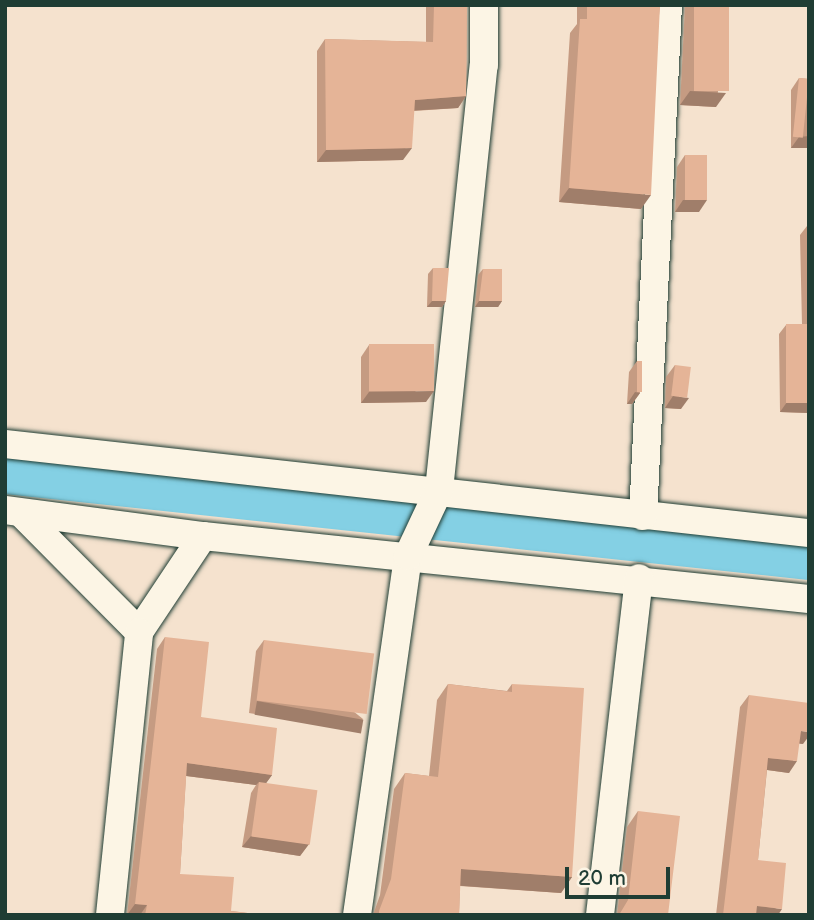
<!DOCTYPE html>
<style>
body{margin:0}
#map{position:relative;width:814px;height:920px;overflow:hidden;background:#f5e2ce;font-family:"Balsamiq Sans",sans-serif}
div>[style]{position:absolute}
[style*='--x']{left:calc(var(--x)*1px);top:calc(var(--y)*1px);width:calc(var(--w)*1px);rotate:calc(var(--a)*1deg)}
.canal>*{height:37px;margin:-18.5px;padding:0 18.5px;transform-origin:18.5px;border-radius:18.5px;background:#84d0e4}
.roads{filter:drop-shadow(0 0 2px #1f3d34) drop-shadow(0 0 2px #1f3d34)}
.street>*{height:28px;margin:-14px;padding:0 14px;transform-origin:14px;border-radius:14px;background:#fcf5e5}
.wall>*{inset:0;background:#c59b82}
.shaded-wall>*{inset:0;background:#a07e6a;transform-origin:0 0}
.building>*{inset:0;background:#e5b497;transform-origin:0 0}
span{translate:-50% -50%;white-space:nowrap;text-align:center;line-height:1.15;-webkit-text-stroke:5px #fcf5e5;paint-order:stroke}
.frame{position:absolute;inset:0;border:7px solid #1f3d34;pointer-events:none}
.scale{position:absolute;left:565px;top:867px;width:105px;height:32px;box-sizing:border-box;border:4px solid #1f3d34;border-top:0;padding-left:9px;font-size:21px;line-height:24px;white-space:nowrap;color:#1f3d34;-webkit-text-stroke:5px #fcf5e5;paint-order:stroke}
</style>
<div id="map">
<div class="canal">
<div style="--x:5;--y:475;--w:809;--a:6.11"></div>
</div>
<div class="roads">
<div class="street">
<div style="--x:5;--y:444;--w:809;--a:6.32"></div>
<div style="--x:5;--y:510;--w:200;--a:7.5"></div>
<div style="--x:203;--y:536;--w:609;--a:5.94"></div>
<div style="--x:24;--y:516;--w:163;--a:45.2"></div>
<div style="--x:139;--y:632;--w:115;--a:-56.3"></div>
<div style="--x:643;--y:516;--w:512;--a:-87.2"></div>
<div style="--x:110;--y:915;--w:284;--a:-84.1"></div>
<div style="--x:357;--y:915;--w:363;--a:-81.9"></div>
<div style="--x:408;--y:556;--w:73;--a:-64.8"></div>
<div style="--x:439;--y:490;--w:427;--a:-84"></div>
<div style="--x:484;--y:65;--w:60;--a:-90"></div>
<div style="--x:600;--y:915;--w:339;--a:-83.4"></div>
</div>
</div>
<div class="wall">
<div style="clip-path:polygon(426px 5px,467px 5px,466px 96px,458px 108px,414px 111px,403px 160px,317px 162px,317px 51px,325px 39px,426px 42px)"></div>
<div style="clip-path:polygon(577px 5px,660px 5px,641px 209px,559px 202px,570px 33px,577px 24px)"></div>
<div style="clip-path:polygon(685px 5px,729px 5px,716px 107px,680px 105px)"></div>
<div style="clip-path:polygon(799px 78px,809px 79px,809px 148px,791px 148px,791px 90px)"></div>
<div style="clip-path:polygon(685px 155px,699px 212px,675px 212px,677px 167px)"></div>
<div style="clip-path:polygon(807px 226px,809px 226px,809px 413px,780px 412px,779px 334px,786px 325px,802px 325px,800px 235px)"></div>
<div style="clip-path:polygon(433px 268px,446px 301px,442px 307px,427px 307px,428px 274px)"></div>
<div style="clip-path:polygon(483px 269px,502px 301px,498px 307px,475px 307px,478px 275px)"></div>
<div style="clip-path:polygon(369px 345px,426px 402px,361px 403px,361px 357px)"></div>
<div style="clip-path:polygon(637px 361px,640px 393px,632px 404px,627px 404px,629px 372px)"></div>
<div style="clip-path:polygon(675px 365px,681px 409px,665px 408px,666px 377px)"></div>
<div style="clip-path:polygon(165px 637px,201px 717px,272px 775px,266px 783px,309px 844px,300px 856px,242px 847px,251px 793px,256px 785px,186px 776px,180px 874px,231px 911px,264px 915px,127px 915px,157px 649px)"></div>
<div style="clip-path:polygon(264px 640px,363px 719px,355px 731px,249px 713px,256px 651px)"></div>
<div style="clip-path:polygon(448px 684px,507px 691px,512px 684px,572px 877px,561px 893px,460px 886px,459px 915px,373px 915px,380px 895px,394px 789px,405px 773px,429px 776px,437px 700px)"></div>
<div style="clip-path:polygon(749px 695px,803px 744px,799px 743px,789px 773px,767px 770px,758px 860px,778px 915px,716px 915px,740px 707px)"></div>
<div style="clip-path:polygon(638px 811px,668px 915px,617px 915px,627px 827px)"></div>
</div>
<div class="shaded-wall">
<div style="clip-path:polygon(690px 91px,726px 93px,716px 107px,680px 105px)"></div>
<div style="clip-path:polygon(466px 96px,458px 108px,406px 111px,415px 100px)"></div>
<div style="clip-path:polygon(809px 136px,809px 148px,791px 148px,799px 137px)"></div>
<div style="clip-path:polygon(412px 148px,403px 160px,317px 162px,326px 150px)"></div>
<div style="clip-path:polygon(569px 188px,651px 195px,641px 209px,559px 202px)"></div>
<div style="clip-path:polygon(683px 200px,707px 200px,699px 212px,675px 212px)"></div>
<div style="clip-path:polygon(432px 301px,446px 301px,442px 307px,427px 307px)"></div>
<div style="clip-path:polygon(479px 301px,502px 301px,498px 307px,475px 307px)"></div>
<div style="clip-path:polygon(434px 391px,426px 402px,361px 403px,369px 392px)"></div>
<div style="clip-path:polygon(635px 392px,640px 393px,632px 404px,627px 404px)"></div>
<div style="clip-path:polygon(673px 396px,689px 398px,681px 409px,665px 408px)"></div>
<div style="clip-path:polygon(787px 402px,809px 403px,809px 413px,780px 412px)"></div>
<div style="left:257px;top:701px;width:108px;height:14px;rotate:10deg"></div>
<div style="clip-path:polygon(801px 731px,809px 732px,809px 736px,803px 744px,793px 743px)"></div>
<div style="clip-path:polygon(768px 758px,797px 761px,789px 773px,760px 769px)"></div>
<div style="clip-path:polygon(187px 763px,272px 775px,264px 786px,259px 782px,256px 785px,179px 775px)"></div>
<div style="clip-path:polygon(251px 836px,309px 844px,300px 856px,242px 847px)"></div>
<div style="clip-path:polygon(461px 869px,572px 877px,561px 893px,450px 885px)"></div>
<div style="clip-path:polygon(135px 904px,147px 905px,140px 915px,127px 915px)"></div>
<div style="clip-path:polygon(757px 906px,782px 909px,778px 915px,751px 915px)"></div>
</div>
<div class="building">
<div style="clip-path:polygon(434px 5px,467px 5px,466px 96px,415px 100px,412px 148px,326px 150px,325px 39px,433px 42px)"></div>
<div style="clip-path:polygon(587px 5px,660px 5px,651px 195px,569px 188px,580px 19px,587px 19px)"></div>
<div style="left:694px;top:5px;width:35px;height:86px"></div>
<div style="left:799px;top:78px;width:10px;height:59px;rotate:6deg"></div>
<div style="left:685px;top:155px;width:22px;height:45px"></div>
<div style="clip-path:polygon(807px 226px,809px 226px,809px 310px)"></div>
<div style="clip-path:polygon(433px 268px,449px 268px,446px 301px,432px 301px)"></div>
<div style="clip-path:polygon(483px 269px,502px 269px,502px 301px,479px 301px)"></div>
<div style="left:809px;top:324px;width:79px;height:23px;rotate:90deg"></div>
<div style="left:434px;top:344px;width:47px;height:65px;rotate:90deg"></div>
<div style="left:637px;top:361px;width:5px;height:31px"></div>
<div style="left:675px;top:365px;width:16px;height:31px;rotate:7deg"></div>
<div style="clip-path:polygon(165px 637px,209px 642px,201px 717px,277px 728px,272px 775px,187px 763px,180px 874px,234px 877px,231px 911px,264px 915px,145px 915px,147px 905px,135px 904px)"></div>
<div style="left:264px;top:640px;width:111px;height:61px;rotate:7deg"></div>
<div style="clip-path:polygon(448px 684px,512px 692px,512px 684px,584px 688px,572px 877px,461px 869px,459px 915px,379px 915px,379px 911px,391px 879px,405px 773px,438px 777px)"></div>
<div style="clip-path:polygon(749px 695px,809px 703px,809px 732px,801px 731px,797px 761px,768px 758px,758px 860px,786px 863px,782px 909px,757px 906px,756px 915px,723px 915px)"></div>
<div style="left:259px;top:782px;width:59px;height:55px;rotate:8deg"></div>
<div style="clip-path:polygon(638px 811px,680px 816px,668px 915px,619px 915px,628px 900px)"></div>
</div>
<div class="frame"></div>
<div class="scale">20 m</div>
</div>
